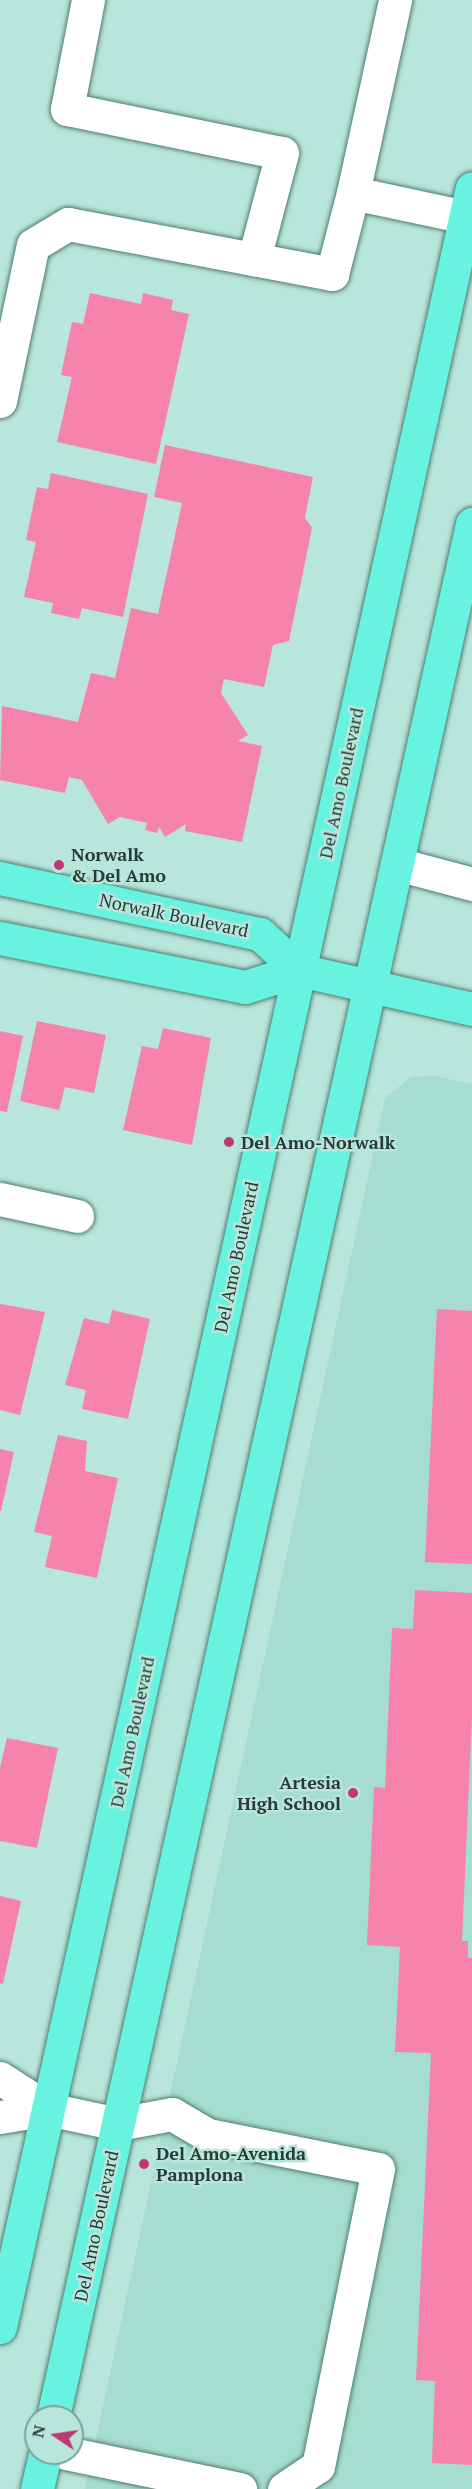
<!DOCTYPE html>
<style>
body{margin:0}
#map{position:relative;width:472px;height:2489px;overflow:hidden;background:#b8e6db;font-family:"PT Serif",serif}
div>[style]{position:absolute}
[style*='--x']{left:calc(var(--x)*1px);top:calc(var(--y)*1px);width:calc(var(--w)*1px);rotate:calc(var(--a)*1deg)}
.built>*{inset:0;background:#a5ddcf}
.building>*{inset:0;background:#f583ac}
.roads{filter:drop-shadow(0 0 2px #517c72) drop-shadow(0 0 2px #517c72)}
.minor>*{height:33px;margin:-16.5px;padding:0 16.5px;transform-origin:16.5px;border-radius:16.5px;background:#fff}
.major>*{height:33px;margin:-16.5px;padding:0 16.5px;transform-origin:16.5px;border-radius:16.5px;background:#68f2e0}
.dots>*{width:16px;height:16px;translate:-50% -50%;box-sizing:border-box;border:3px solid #b8e6db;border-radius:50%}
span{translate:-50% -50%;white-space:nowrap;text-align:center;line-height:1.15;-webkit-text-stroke:5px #b8e6db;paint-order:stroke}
.street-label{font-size:18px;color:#283b36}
.poi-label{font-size:18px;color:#283b36;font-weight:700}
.left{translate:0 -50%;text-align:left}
.right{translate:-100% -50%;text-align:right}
.north{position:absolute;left:24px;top:2405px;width:60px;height:60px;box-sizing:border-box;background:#b8e6db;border:2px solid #7ea299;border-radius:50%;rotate:283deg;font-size:16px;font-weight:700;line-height:24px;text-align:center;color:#283b36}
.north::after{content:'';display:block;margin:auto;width:21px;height:27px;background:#c03772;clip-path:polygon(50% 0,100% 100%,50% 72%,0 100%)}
</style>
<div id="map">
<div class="built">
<div style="clip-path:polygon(434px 1076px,472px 1084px,472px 2489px,85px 2489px,385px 1098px,411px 1077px)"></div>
</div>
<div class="building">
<div style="clip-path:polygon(90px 293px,141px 304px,143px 293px,173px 300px,171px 310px,189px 314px,156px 464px,57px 442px,72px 377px,61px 375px,72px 322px,83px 324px)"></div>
<div style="clip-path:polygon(165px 445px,313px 477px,305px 518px,312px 528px,289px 641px,273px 645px,264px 687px,224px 679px,221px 693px,248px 735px,238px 741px,262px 746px,242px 842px,185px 831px,186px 824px,165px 837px,159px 827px,157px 833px,145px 830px,147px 823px,120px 817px,108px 824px,82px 780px,69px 777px,65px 793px,0 780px,2px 706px,78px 722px,91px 673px,115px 678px,131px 608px,158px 614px,182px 503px,154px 497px)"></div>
<div style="clip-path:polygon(51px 473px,148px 494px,123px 617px,82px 608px,79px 619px,51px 613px,53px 603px,24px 597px,36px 542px,26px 540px,37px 487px,48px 489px)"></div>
<div style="clip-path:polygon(37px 1021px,106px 1035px,94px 1093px,65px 1087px,59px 1110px,20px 1101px)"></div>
<div style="clip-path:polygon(163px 1028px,211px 1038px,192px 1145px,123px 1130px,142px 1046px,158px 1049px)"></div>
<div style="clip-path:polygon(0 1031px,23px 1036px,7px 1112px,0 1111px)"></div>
<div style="clip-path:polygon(0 1304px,45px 1312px,20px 1415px,0 1410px)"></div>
<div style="clip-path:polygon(437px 1309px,472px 1311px,472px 1564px,425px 1562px)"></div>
<div style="clip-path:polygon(112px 1310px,150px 1319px,128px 1419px,82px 1409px,86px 1390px,65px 1385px,84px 1318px,109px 1324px)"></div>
<div style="clip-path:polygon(58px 1435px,87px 1441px,85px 1471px,118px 1478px,97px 1578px,45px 1567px,52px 1536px,34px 1532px)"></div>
<div style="clip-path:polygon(0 1449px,14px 1452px,1px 1511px,0 1511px)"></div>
<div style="clip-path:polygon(415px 1590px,472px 1593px,472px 1716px,462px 1941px,468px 1941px,468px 1958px,472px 1958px,472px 2465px,432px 2463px,435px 2381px,416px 2380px,431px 2053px,395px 2052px,400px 1947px,367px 1945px,374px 1787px,385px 1788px,392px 1628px,413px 1629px)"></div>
<div style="clip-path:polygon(7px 1738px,58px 1748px,37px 1848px,0 1841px,0 1768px)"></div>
<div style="clip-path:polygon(0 1896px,21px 1901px,3px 1984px,0 1983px)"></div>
</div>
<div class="roads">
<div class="minor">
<div style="--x:88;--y:0;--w:111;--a:100.9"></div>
<div style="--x:67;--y:109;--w:219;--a:11.6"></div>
<div style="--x:282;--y:153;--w:110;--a:104.8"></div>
<div style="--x:353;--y:193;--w:198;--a:-77.7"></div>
<div style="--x:0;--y:401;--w:159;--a:-78.1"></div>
<div style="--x:33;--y:245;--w:41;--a:-31"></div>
<div style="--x:68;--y:224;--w:269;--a:10.7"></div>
<div style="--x:332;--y:274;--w:84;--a:-75.5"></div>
<div style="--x:353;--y:193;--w:116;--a:12"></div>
<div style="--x:397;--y:864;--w:78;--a:14.9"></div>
<div style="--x:0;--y:1199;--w:79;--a:12.4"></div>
<div style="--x:0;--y:2078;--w:57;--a:32.9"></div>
<div style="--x:48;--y:2109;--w:72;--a:12.1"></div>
<div style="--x:118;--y:2124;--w:55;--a:-10.5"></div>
<div style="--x:172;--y:2114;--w:42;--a:30.3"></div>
<div style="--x:208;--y:2135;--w:173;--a:11.3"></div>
<div style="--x:378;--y:2169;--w:303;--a:101.4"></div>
<div style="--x:318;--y:2466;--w:41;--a:145.9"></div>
<div style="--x:0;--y:2117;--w:49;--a:-9.5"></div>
<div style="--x:66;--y:2453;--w:178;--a:11.7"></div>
</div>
<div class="major">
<div style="--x:0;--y:878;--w:266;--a:12.2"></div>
<div style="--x:260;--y:934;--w:53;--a:42.7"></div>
<div style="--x:0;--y:938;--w:250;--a:11.3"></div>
<div style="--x:245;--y:987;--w:57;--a:-17.5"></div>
<div style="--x:299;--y:970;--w:177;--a:12.7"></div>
<div style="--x:0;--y:2327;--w:2190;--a:-77.56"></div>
<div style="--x:53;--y:2417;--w:1939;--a:-77.52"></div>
<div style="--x:37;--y:2489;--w:37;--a:-77"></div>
</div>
</div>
<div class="dots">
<div style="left:59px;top:865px;background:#c03772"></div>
<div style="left:229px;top:1142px;background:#c03772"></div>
<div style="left:353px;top:1793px;background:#c03772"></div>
<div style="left:144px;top:2164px;background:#c03772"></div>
</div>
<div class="street-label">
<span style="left:341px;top:783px;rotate:-78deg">Del Amo Boulevard</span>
<span style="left:174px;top:915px;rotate:12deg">Norwalk Boulevard</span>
<span style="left:236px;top:1257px;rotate:-78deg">Del Amo Boulevard</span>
<span style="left:132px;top:1732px;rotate:-78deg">Del Amo Boulevard</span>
<span style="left:96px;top:2226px;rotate:-78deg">Del Amo Boulevard</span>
</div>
<div class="poi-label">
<span class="left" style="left:71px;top:865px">Norwalk<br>&amp; Del Amo</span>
<span class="left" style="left:241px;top:1142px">Del Amo-Norwalk</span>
<span class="right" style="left:341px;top:1793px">Artesia<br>High School</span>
<span class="left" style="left:156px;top:2164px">Del Amo-Avenida<br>Pamplona</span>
</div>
<div class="north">N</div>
</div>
